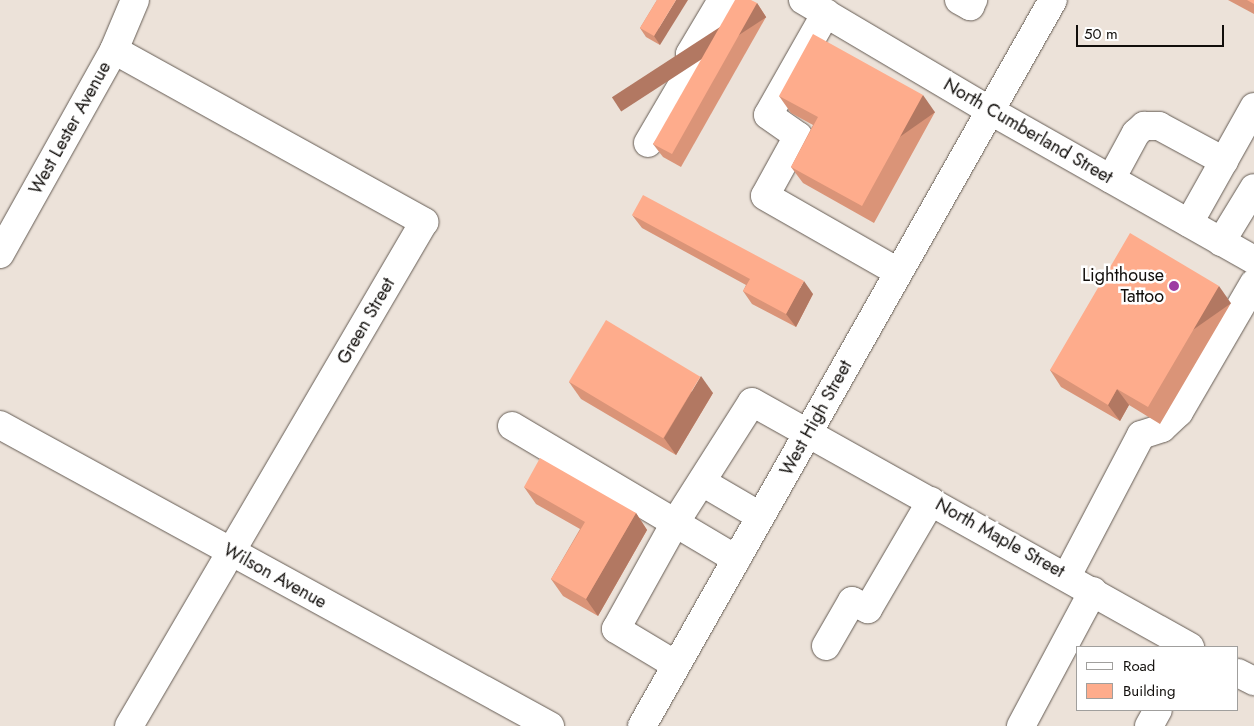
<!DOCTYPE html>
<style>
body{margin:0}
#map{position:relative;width:1254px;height:726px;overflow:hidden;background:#ece2d9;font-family:Jost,sans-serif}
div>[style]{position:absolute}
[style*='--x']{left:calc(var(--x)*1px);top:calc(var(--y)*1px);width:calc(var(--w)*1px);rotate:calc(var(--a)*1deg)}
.roads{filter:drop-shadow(0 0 1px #655c54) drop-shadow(0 0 1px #655c54)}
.minor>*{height:28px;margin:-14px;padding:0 14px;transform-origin:14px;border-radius:14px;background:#fff}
.major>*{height:28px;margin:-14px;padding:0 14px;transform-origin:14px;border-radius:14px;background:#fff}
.wall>*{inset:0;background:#da9478}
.shaded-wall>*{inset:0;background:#b27862;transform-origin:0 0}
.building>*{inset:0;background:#feac8c;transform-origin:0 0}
.dots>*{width:14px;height:14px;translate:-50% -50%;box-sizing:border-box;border:2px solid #fff;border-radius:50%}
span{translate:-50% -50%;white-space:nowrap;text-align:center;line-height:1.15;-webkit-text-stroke:5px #fff;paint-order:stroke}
.street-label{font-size:18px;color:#110e0b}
.poi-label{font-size:18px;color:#110e0b}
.right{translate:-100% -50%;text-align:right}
.legend{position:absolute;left:1076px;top:646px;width:162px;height:65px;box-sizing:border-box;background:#fff;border:1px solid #a09f9d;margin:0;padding:6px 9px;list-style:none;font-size:15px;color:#110e0b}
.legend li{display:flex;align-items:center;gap:10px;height:25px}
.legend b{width:25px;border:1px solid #a09f9d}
.scale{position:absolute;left:1076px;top:25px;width:148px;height:22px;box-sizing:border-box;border:2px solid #110e0b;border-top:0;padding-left:6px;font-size:15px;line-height:18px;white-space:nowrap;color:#110e0b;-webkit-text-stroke:4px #fff;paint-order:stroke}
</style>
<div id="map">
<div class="roads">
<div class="minor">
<div style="--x:959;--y:0;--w:13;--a:29"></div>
<div style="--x:970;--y:6;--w:7;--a:-63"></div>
<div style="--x:826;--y:13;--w:117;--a:119.6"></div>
<div style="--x:768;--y:115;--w:37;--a:35"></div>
<div style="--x:798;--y:136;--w:68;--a:118.8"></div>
<div style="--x:765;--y:196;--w:153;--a:29.7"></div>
<div style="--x:114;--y:50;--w:355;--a:29"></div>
<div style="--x:424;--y:222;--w:584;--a:120.34"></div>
<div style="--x:648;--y:143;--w:87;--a:-59.6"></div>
<div style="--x:692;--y:68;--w:14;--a:-98"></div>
<div style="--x:690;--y:54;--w:63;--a:-59.3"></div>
<div style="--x:1111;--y:179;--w:52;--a:-61.5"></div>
<div style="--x:1136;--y:133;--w:11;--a:-41"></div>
<div style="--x:1144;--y:126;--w:15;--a:0"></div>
<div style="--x:1159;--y:126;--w:74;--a:28.3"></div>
<div style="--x:1189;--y:223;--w:133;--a:-60.7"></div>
<div style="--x:1221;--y:242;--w:63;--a:-58.6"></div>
<div style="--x:0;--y:254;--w:234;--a:-60.8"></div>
<div style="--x:114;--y:50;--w:54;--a:-67.2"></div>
<div style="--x:0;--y:425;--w:627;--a:28.69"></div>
<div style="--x:512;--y:426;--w:261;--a:30.7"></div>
<div style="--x:702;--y:482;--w:67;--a:30.4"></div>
<div style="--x:1067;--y:576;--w:159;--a:-62.3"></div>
<div style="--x:1141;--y:435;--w:22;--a:-18"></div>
<div style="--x:1162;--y:428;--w:23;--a:-43"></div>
<div style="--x:1179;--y:412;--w:149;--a:-59.8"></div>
<div style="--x:826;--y:646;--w:52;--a:-60"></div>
<div style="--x:852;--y:601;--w:18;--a:27"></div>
<div style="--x:868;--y:609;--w:125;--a:-59.7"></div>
<div style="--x:676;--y:665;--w:70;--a:-149"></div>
<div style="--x:616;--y:629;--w:121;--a:-60.9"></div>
<div style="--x:675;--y:523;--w:143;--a:-57.5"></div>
<div style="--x:752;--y:402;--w:502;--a:29.22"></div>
<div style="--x:1238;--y:673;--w:18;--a:27"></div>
<div style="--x:1021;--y:726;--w:153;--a:-61.9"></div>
<div style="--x:1149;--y:726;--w:18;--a:-61"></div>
</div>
<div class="major">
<div style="--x:803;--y:0;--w:216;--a:30.6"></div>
<div style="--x:989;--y:110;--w:305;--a:29.5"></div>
<div style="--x:642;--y:726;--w:834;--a:-60.49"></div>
</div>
</div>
<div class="wall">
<div style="clip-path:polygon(657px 0,660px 45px,646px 37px,640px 28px)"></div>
<div style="clip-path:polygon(1228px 0,1254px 0,1254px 14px)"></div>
<div style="clip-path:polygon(757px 3px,766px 17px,681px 167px,663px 157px,653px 144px)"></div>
<div style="clip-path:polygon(779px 96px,935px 112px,874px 223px,803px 183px,791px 167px,813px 125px,791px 113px)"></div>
<div style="clip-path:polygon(632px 215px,813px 294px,796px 327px,752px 304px,743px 291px,746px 285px,642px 228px)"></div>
<div style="clip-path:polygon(1231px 303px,1160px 424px,1129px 405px,1120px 421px,1061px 387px,1050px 370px)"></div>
<div style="clip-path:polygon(569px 382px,713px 393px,676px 455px,581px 399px)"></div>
<div style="clip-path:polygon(524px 487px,636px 513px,647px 530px,598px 616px,563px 596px,551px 579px,580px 529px,536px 504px)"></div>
</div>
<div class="shaded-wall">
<div style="clip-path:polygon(676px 0,688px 0,660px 45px,654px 36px)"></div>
<div style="left:757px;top:3px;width:17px;height:173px;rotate:57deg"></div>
<div style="left:923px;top:95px;width:21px;height:127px;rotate:55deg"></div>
<div style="clip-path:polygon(804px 281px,813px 294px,796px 327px,786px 314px)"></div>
<div style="left:1219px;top:286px;width:21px;height:140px;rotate:55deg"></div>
<div style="clip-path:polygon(701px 376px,713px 393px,676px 455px,664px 438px)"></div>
<div style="clip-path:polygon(1117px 389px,1129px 405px,1120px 421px,1108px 405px)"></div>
<div style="clip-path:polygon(636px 513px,647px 530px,598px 616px,586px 599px)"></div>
</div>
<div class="building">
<div style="clip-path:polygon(657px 0,676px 0,654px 36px,640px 28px)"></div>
<div style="clip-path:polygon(735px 0,751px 0,757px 3px,672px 154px,653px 144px)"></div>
<div style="clip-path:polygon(1247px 0,1254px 0,1254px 4px)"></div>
<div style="clip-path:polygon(813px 34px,923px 95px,862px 206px,791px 167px,818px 117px,779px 96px)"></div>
<div style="clip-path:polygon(643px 195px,804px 281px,786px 314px,743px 291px,750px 279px,632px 215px)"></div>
<div style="clip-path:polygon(1130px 233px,1219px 286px,1148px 407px,1117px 389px,1108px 405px,1050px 370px)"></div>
<div style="left:606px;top:320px;width:110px;height:72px;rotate:31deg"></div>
<div style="clip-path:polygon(540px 458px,636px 513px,586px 599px,551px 579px,585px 522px,524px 487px)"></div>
</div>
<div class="dots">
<div style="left:1174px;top:286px;background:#9d3ba2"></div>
</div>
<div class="street-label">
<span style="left:70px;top:128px;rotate:-61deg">West Lester Avenue</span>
<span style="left:1028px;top:131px;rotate:30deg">North Cumberland Street</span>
<span style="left:366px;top:321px;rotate:-60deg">Green Street</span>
<span style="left:816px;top:418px;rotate:-61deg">West High Street</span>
<span style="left:1000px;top:538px;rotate:29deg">North Maple Street</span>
<span style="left:275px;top:576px;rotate:29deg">Wilson Avenue</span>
</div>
<div class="poi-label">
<span class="right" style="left:1164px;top:286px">Lighthouse<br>Tattoo</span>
</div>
<ul class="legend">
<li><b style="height:6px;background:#fff"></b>Road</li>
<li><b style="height:14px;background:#feac8c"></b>Building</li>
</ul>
<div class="scale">50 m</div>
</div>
